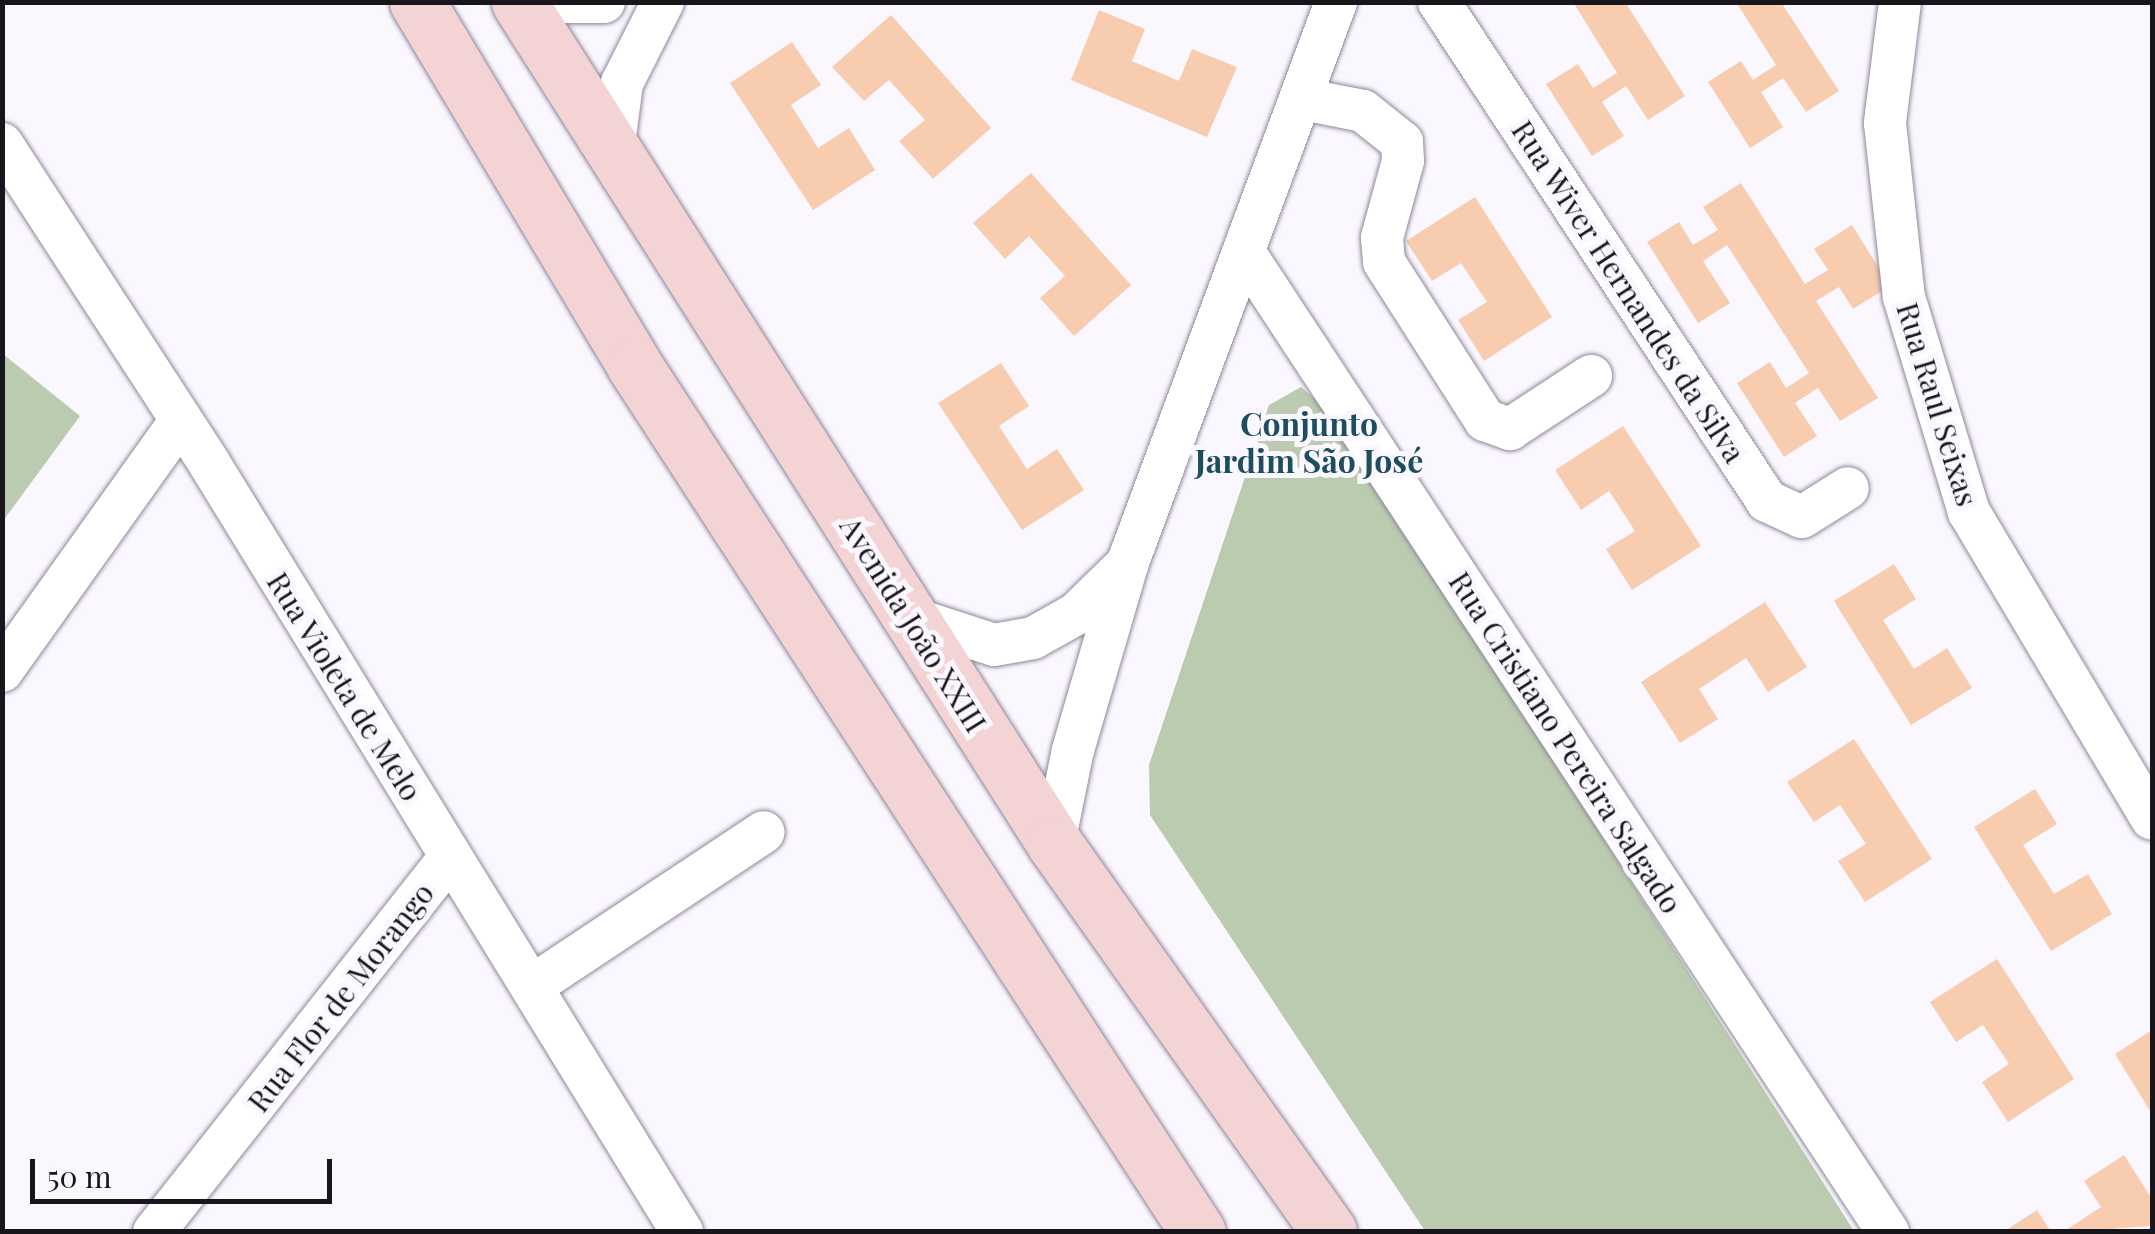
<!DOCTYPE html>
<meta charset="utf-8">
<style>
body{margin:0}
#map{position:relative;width:2155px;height:1234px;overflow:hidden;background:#faf7ff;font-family:"Playfair Display",serif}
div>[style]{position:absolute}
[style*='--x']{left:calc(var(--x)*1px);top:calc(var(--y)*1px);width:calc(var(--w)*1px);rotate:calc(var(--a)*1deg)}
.green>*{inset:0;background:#bacbaf}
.building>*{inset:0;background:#f8ccae}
.roads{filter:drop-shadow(0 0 2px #8f8799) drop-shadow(0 0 2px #8f8799)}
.street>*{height:42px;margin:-21px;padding:0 21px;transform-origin:21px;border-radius:21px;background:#fff}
.secondary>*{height:55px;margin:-27.5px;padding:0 27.5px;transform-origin:27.5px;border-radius:27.5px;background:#f3d3d3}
span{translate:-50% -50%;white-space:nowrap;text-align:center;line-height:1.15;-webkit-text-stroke:10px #faf7ff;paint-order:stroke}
.street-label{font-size:30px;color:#18151c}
.neighbourhood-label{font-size:32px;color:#1d4e60;font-weight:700}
.frame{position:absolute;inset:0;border:5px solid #18151c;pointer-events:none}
.scale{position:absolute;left:30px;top:1159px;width:302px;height:45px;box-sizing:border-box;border:5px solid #18151c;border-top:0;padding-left:12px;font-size:30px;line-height:35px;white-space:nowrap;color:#18151c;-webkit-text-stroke:8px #faf7ff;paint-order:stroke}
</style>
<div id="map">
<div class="green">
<div style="clip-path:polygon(3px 354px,80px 416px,3px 521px)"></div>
<div style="clip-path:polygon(1301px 387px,1332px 414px,1854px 1231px,1425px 1231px,1150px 815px,1149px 765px,1269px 405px)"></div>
</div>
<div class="building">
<div style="clip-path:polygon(1573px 2px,1625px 2px,1685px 96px,1648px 120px,1626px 86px,1602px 102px,1624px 136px,1592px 156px,1546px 84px,1578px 64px,1593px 88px,1617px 73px)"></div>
<div style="clip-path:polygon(1736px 2px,1781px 2px,1839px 91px,1806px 112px,1783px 78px,1761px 92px,1783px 127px,1750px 148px,1708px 82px,1741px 61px,1753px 80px,1776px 65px)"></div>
<div style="clip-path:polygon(1099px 10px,1145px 29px,1132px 61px,1179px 81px,1192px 49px,1237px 67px,1207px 137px,1071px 80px)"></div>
<div style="clip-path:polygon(891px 15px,991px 128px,933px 179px,899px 141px,925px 120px,889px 80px,864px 101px,832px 67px)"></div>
<div style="clip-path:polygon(792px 42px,821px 85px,791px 105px,818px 148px,849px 128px,875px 170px,813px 210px,730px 83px)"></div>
<div style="clip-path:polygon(1031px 173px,1131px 285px,1074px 336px,1040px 298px,1065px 276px,1029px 236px,1005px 259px,973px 223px)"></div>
<div style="clip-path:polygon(1741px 183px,1805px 284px,1828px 270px,1814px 249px,1852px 225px,1890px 286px,1853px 309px,1839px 287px,1816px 301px,1878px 398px,1840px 421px,1818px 388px,1795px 403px,1817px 436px,1784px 457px,1737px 383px,1770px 362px,1786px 388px,1809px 373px,1727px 245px,1703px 261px,1730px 303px,1698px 323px,1647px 242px,1679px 222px,1693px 245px,1718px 230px,1703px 207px)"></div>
<div style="clip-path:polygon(1475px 197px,1552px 317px,1484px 361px,1458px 320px,1487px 302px,1461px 263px,1432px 281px,1406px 241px)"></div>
<div style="clip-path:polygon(1001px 363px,1029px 406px,999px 426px,1027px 469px,1057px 449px,1084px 490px,1022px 530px,938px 403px)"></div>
<div style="clip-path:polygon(1623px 426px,1701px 546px,1632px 590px,1606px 549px,1635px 531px,1609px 491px,1581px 510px,1555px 470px)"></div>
<div style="clip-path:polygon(1894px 564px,1916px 599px,1883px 620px,1914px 669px,1947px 648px,1972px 688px,1911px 725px,1834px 601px)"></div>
<div style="clip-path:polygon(1765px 602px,1807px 667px,1768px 692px,1746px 658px,1699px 689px,1718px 719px,1680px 743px,1641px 682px)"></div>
<div style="clip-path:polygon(1854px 739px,1932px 859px,1865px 902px,1838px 861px,1866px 844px,1840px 805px,1814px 822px,1787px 782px)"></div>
<div style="clip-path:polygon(2035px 789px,2057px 824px,2023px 845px,2054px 894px,2088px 874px,2112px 914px,2051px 951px,1974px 827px)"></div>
<div style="clip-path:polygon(1997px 959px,2074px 1079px,2008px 1122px,1982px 1082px,2009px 1064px,1983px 1025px,1956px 1042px,1930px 1002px)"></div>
<div style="clip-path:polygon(2152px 1030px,2152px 1114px,2115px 1054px)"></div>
<div style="clip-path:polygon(2124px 1155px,2152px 1199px,2152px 1226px,2063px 1232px,2101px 1207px,2084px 1181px)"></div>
<div style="clip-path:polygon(2037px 1210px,2051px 1232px,2003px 1232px)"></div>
</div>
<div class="roads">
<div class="street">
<div style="--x:533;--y:2;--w:71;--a:0"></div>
<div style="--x:1439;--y:2;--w:597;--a:56.68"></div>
<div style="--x:1767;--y:501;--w:38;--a:25"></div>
<div style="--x:1802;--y:517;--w:54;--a:-32.2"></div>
<div style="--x:1900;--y:2;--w:122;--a:97.1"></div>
<div style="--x:1885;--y:123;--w:175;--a:83.8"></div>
<div style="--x:1904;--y:297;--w:225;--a:73.2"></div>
<div style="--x:1969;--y:512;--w:357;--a:59.2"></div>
<div style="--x:1302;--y:99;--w:62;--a:11.1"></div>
<div style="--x:1363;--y:111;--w:50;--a:38.5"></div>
<div style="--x:1402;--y:142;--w:19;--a:87"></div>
<div style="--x:1403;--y:161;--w:80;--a:105.3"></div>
<div style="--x:1382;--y:238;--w:24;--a:85"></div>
<div style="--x:1384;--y:262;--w:188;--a:57.4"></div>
<div style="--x:1485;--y:420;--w:27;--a:20"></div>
<div style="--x:1510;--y:429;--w:97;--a:-33.2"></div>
<div style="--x:2;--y:144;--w:380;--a:57"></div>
<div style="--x:209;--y:463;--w:903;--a:58.4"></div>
<div style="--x:613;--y:152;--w:70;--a:-82.6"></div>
<div style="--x:622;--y:83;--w:91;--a:-63.2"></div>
<div style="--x:1244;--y:252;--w:1173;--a:56.69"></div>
<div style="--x:908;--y:617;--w:90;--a:18"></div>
<div style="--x:994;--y:645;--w:40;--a:-10"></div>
<div style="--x:1033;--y:638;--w:49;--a:-29.2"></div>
<div style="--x:1076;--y:614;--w:73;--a:-44.4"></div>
<div style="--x:2;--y:671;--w:308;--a:-54.5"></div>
<div style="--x:1054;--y:843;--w:95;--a:-78.5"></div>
<div style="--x:1073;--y:750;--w:196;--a:-73.7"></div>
<div style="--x:1128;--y:562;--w:597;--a:-69.62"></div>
<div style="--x:532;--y:986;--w:278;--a:-33.6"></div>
<div style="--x:154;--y:1232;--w:478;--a:-51.7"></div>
</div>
<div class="secondary">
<div style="--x:417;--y:2;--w:423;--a:59.1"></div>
<div style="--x:634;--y:365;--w:1034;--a:56.96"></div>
<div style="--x:519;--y:2;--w:997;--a:57.54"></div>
<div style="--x:1054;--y:843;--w:476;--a:54.7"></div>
</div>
</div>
<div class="street-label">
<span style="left:1629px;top:291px;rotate:57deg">Rua Wiver Hernandes da Silva</span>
<span style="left:1938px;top:404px;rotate:73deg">Rua Raul Seixas</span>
<span style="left:914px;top:624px;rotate:58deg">Avenida João XXIII</span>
<span style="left:345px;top:686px;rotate:58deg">Rua Violeta de Melo</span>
<span style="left:1566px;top:742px;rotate:57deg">Rua Cristiano Pereira Salgado</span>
<span style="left:340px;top:997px;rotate:-52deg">Rua Flor de Morango</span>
</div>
<div class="neighbourhood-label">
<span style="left:1309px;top:442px">Conjunto<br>Jardim São José</span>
</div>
<div class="frame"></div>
<div class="scale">50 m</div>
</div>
